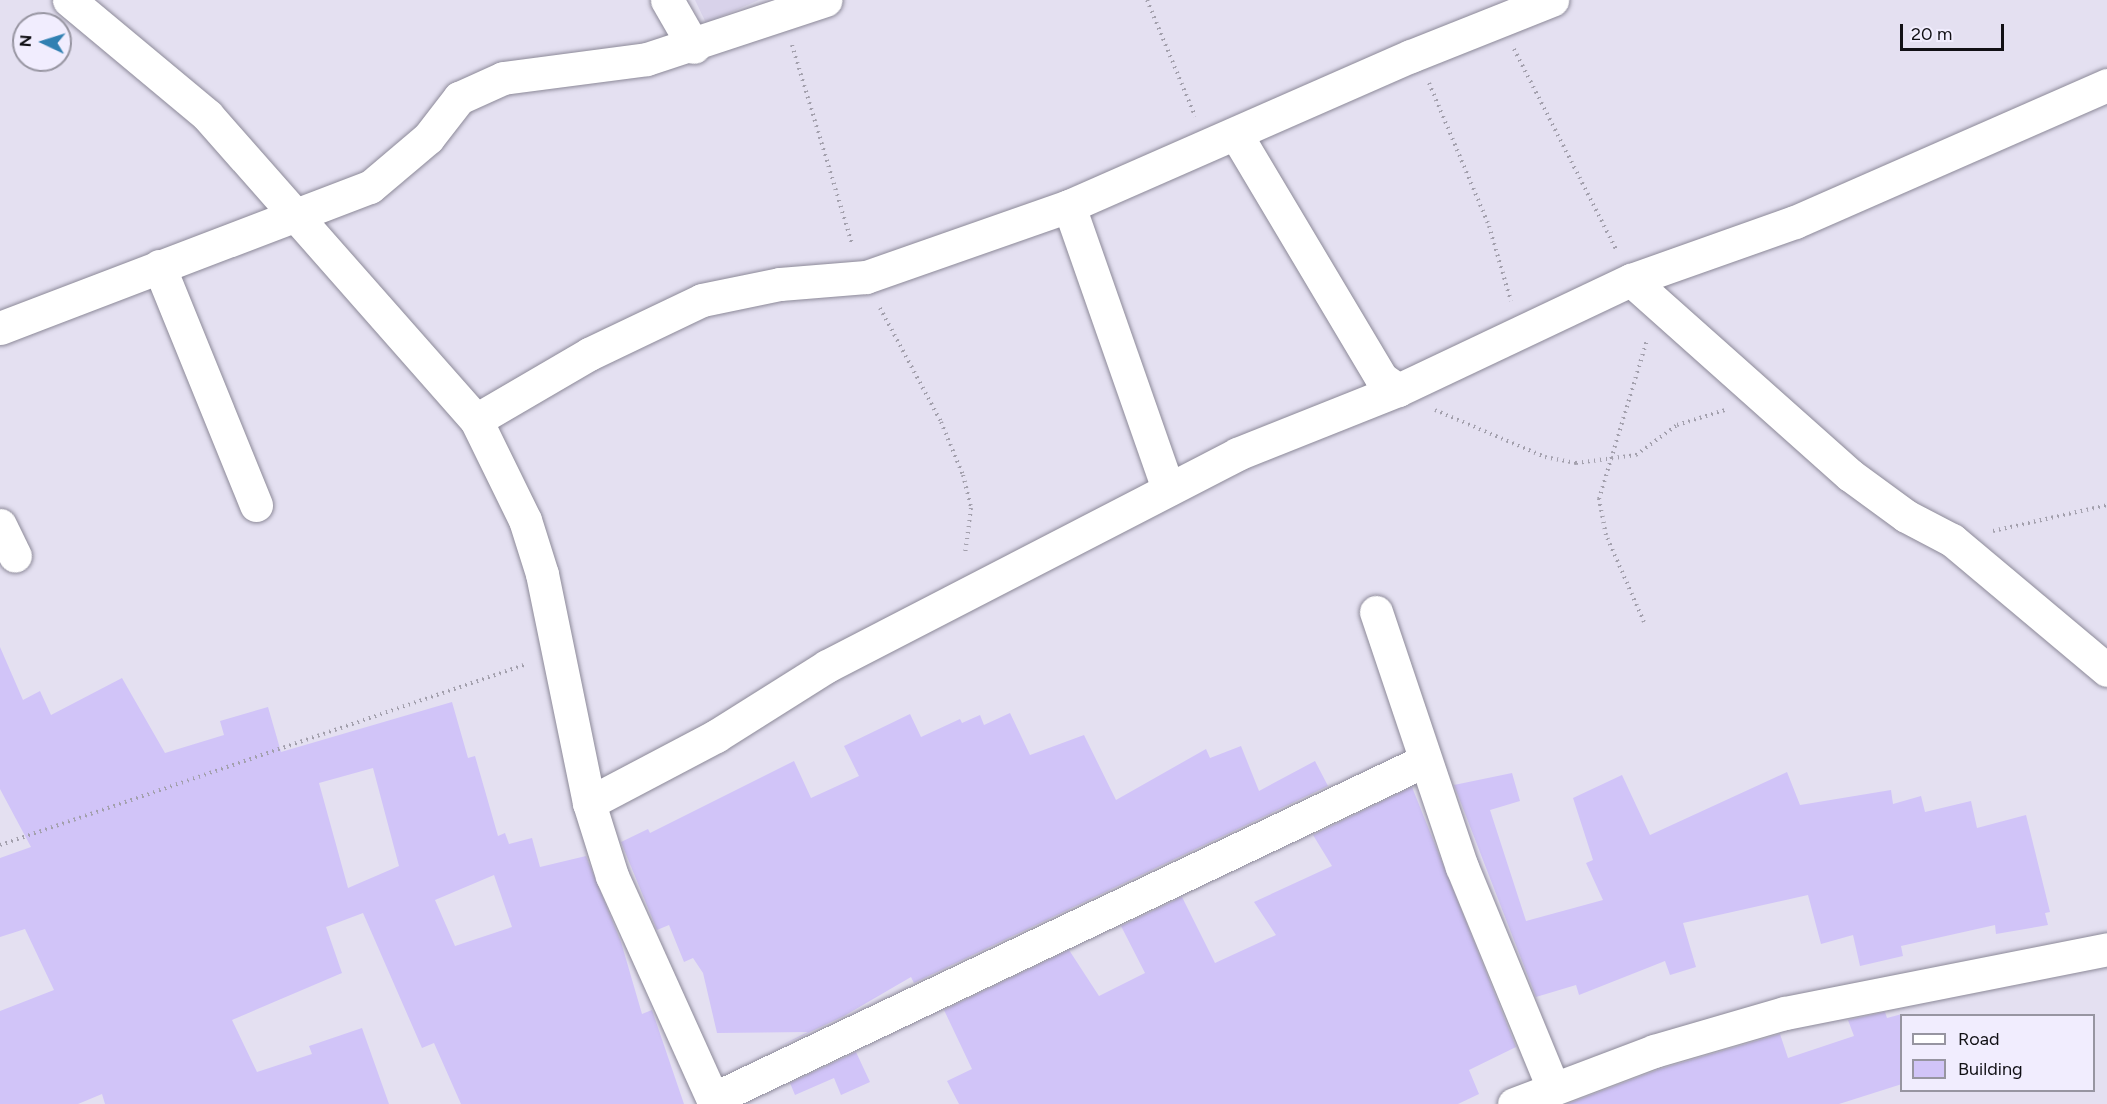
<!DOCTYPE html>
<style>
body{margin:0}
#map{position:relative;width:2107px;height:1104px;overflow:hidden;background:#e4e0f1;font-family:Figtree,sans-serif}
div>[style]{position:absolute}
[style*='--x']{left:calc(var(--x)*1px);top:calc(var(--y)*1px);width:calc(var(--w)*1px);rotate:calc(var(--a)*1deg)}
.built>*{inset:0;background:#d8d2ea}
.building>*{inset:0;background:#d1c4f8}
.path>*{height:4px;margin-top:-2px;transform-origin:0;background:repeating-linear-gradient(90deg,#a3a0ad 0 1.5px,transparent 0 6px)}
.roads{filter:drop-shadow(0 0 2px #8c8998) drop-shadow(0 0 2px #8c8998)}
.minor>*{height:33px;margin:-16.5px;padding:0 16.5px;transform-origin:16.5px;border-radius:16.5px;background:#fff}
span{translate:-50% -50%;white-space:nowrap;text-align:center;line-height:1.15;-webkit-text-stroke:5px #f1edfe;paint-order:stroke}
.legend{position:absolute;left:1900px;top:1014px;width:195px;height:78px;box-sizing:border-box;background:#f1edfe;border:2px solid #9795a1;margin:0;padding:8px 10px;list-style:none;font-size:18px;color:#111015}
.legend li{display:flex;align-items:center;gap:12px;height:30px}
.legend b{width:30px;border:2px solid #9795a1}
.north{position:absolute;left:12px;top:12px;width:60px;height:60px;box-sizing:border-box;background:#f1edfe;border:2px solid #9795a1;border-radius:50%;rotate:274deg;font-size:16px;font-weight:700;line-height:24px;text-align:center;color:#111015}
.north::after{content:'';display:block;margin:auto;width:21px;height:27px;background:#3080b2;clip-path:polygon(50% 0,100% 100%,50% 72%,0 100%)}
.scale{position:absolute;left:1900px;top:24px;width:104px;height:27px;box-sizing:border-box;border:3px solid #111015;border-top:0;padding-left:8px;font-size:18px;line-height:21px;white-space:nowrap;color:#111015;-webkit-text-stroke:4px #f1edfe;paint-order:stroke}
</style>
<div id="map">
<div class="built">
<div style="clip-path:polygon(695px 0,759px 0,706px 23px)"></div>
</div>
<div class="building">
<div style="clip-path:polygon(evenodd,0 647px,23px 700px,40px 691px,51px 715px,122px 678px,165px 753px,224px 735px,220px 721px,268px 707px,281px 752px,452px 702px,468px 758px,475px 756px,498px 836px,505px 833px,509px 844px,532px 838px,540px 867px,586px 856px,621px 942px,642px 1014px,652px 1010px,684px 1104px,461px 1104px,434px 1043px,422px 1048px,363px 913px,326px 927px,342px 973px,232px 1020px,257px 1072px,312px 1054px,309px 1046px,362px 1028px,389px 1104px,105px 1104px,102px 1094px,78px 1104px,0 1104px,0 1011px,54px 990px,25px 929px,0 937px,0 858px,31px 847px,0 789px,0 647px,373px 768px,399px 866px,348px 888px,319px 783px,373px 768px,0 647px,494px 875px,512px 927px,455px 946px,435px 900px,494px 875px)"></div>
<div style="clip-path:polygon(1010px 713px,1030px 755px,1084px 735px,1116px 800px,1206px 749px,1210px 758px,1241px 746px,1259px 791px,1315px 761px,1328px 786px,914px 983px,911px 977px,844px 1016px,776px 1048px,808px 1032px,717px 1033px,703px 973px,693px 958px,684px 962px,669px 925px,657px 930px,621px 842px,648px 829px,650px 833px,794px 761px,811px 798px,859px 776px,844px 746px,910px 714px,921px 737px,960px 719px,962px 723px,980px 715px,984px 725px)"></div>
<div style="clip-path:polygon(1787px 772px,1800px 805px,1891px 790px,1893px 804px,1921px 796px,1925px 812px,1971px 801px,1977px 828px,2026px 815px,2050px 912px,2045px 913px,2048px 925px,1996px 934px,1995px 925px,1901px 946px,1903px 956px,1860px 966px,1853px 935px,1821px 944px,1808px 895px,1683px 923px,1696px 967px,1670px 975px,1665px 961px,1579px 995px,1576px 985px,1536px 997px,1454px 785px,1512px 773px,1520px 801px,1490px 810px,1526px 921px,1603px 900px,1586px 863px,1593px 860px,1573px 798px,1622px 775px,1650px 835px)"></div>
<div style="clip-path:polygon(1412px 787px,1516px 1047px,1469px 1070px,1479px 1094px,1458px 1104px,959px 1104px,947px 1081px,972px 1069px,944px 1010px,1069px 950px,1099px 996px,1145px 973px,1121px 926px,1182px 897px,1215px 963px,1276px 935px,1254px 902px,1332px 866px,1313px 835px)"></div>
<div style="clip-path:polygon(1885px 1012px,1887px 1018px,1902px 1014px,1902px 1084px,1839px 1104px,1567px 1104px,1660px 1069px,1780px 1034px,1788px 1058px,1854px 1036px,1848px 1020px)"></div>
<div style="clip-path:polygon(856px 1052px,870px 1082px,841px 1095px,834px 1078px,795px 1095px,790px 1083px)"></div>
</div>
<div class="path">
<div style="--x:1147;--y:0;--w:126;--a:67.5"></div>
<div style="--x:792;--y:45;--w:208;--a:73.2"></div>
<div style="--x:1514;--y:49;--w:227;--a:63"></div>
<div style="--x:1429;--y:83;--w:155;--a:67.2"></div>
<div style="--x:1489;--y:226;--w:78;--a:73.7"></div>
<div style="--x:880;--y:308;--w:129;--a:61.8"></div>
<div style="--x:941;--y:422;--w:57;--a:67.5"></div>
<div style="--x:963;--y:475;--w:34;--a:76"></div>
<div style="--x:971;--y:508;--w:47;--a:97.3"></div>
<div style="--x:1435;--y:410;--w:120;--a:23.1"></div>
<div style="--x:1545;--y:457;--w:32;--a:11"></div>
<div style="--x:1576;--y:463;--w:61;--a:-7.6"></div>
<div style="--x:1636;--y:455;--w:51;--a:-36.2"></div>
<div style="--x:1677;--y:425;--w:50;--a:-17.4"></div>
<div style="--x:1993;--y:531;--w:117;--a:-12.8"></div>
<div style="--x:1644;--y:622;--w:95;--a:-113.6"></div>
<div style="--x:1606;--y:535;--w:37;--a:-101"></div>
<div style="--x:1599;--y:499;--w:166;--a:-73.2"></div>
<div style="--x:0;--y:845;--w:557;--a:-18.96"></div>
</div>
<div class="roads">
<div class="minor">
<div style="--x:69;--y:0;--w:180;--a:39.8"></div>
<div style="--x:207;--y:115;--w:407;--a:48.6"></div>
<div style="--x:476;--y:420;--w:111;--a:63.9"></div>
<div style="--x:525;--y:520;--w:57;--a:72.5"></div>
<div style="--x:542;--y:574;--w:234;--a:78.4"></div>
<div style="--x:589;--y:803;--w:77;--a:72.5"></div>
<div style="--x:612;--y:876;--w:250;--a:65.7"></div>
<div style="--x:667;--y:0;--w:54;--a:60.1"></div>
<div style="--x:1237;--y:136;--w:282;--a:59.2"></div>
<div style="--x:1381;--y:378;--w:21;--a:35"></div>
<div style="--x:1398;--y:390;--w:258;--a:-25.3"></div>
<div style="--x:1631;--y:280;--w:174;--a:-19.5"></div>
<div style="--x:1795;--y:222;--w:341;--a:-23.7"></div>
<div style="--x:1069;--y:206;--w:300;--a:70.7"></div>
<div style="--x:159;--y:266;--w:258;--a:67.9"></div>
<div style="--x:1631;--y:280;--w:293;--a:41.7"></div>
<div style="--x:1850;--y:475;--w:69;--a:36.2"></div>
<div style="--x:1906;--y:516;--w:52;--a:27.6"></div>
<div style="--x:1952;--y:540;--w:202;--a:40"></div>
<div style="--x:0;--y:328;--w:396;--a:-20.9"></div>
<div style="--x:370;--y:187;--w:76;--a:-40.2"></div>
<div style="--x:428;--y:138;--w:51;--a:-52.2"></div>
<div style="--x:459;--y:98;--w:48;--a:-24.4"></div>
<div style="--x:503;--y:78;--w:145;--a:-7.5"></div>
<div style="--x:647;--y:59;--w:188;--a:-18.3"></div>
<div style="--x:476;--y:420;--w:131;--a:-30.3"></div>
<div style="--x:589;--y:354;--w:125;--a:-25.5"></div>
<div style="--x:702;--y:300;--w:80;--a:-11.6"></div>
<div style="--x:780;--y:284;--w:86;--a:-4.7"></div>
<div style="--x:866;--y:277;--w:215;--a:-19.3"></div>
<div style="--x:1069;--y:206;--w:373;--a:-23.7"></div>
<div style="--x:1411;--y:56;--w:152;--a:-21.7"></div>
<div style="--x:0;--y:525;--w:34;--a:64"></div>
<div style="--x:1376;--y:612;--w:269;--a:71.4"></div>
<div style="--x:1462;--y:867;--w:239;--a:67.6"></div>
<div style="--x:589;--y:803;--w:144;--a:-27.8"></div>
<div style="--x:716;--y:736;--w:131;--a:-32.2"></div>
<div style="--x:827;--y:666;--w:462;--a:-27.3"></div>
<div style="--x:1237;--y:454;--w:173;--a:-21.7"></div>
<div style="--x:713;--y:1099;--w:787;--a:-25.43"></div>
<div style="--x:1514;--y:1104;--w:150;--a:-20.7"></div>
<div style="--x:1654;--y:1051;--w:136;--a:-16.2"></div>
<div style="--x:1785;--y:1013;--w:328;--a:-11.2"></div>
</div>
</div>
<ul class="legend">
<li><b style="height:8px;background:#fff"></b>Road</li>
<li><b style="height:16px;background:#d1c4f8"></b>Building</li>
</ul>
<div class="north">N</div>
<div class="scale">20 m</div>
</div>
